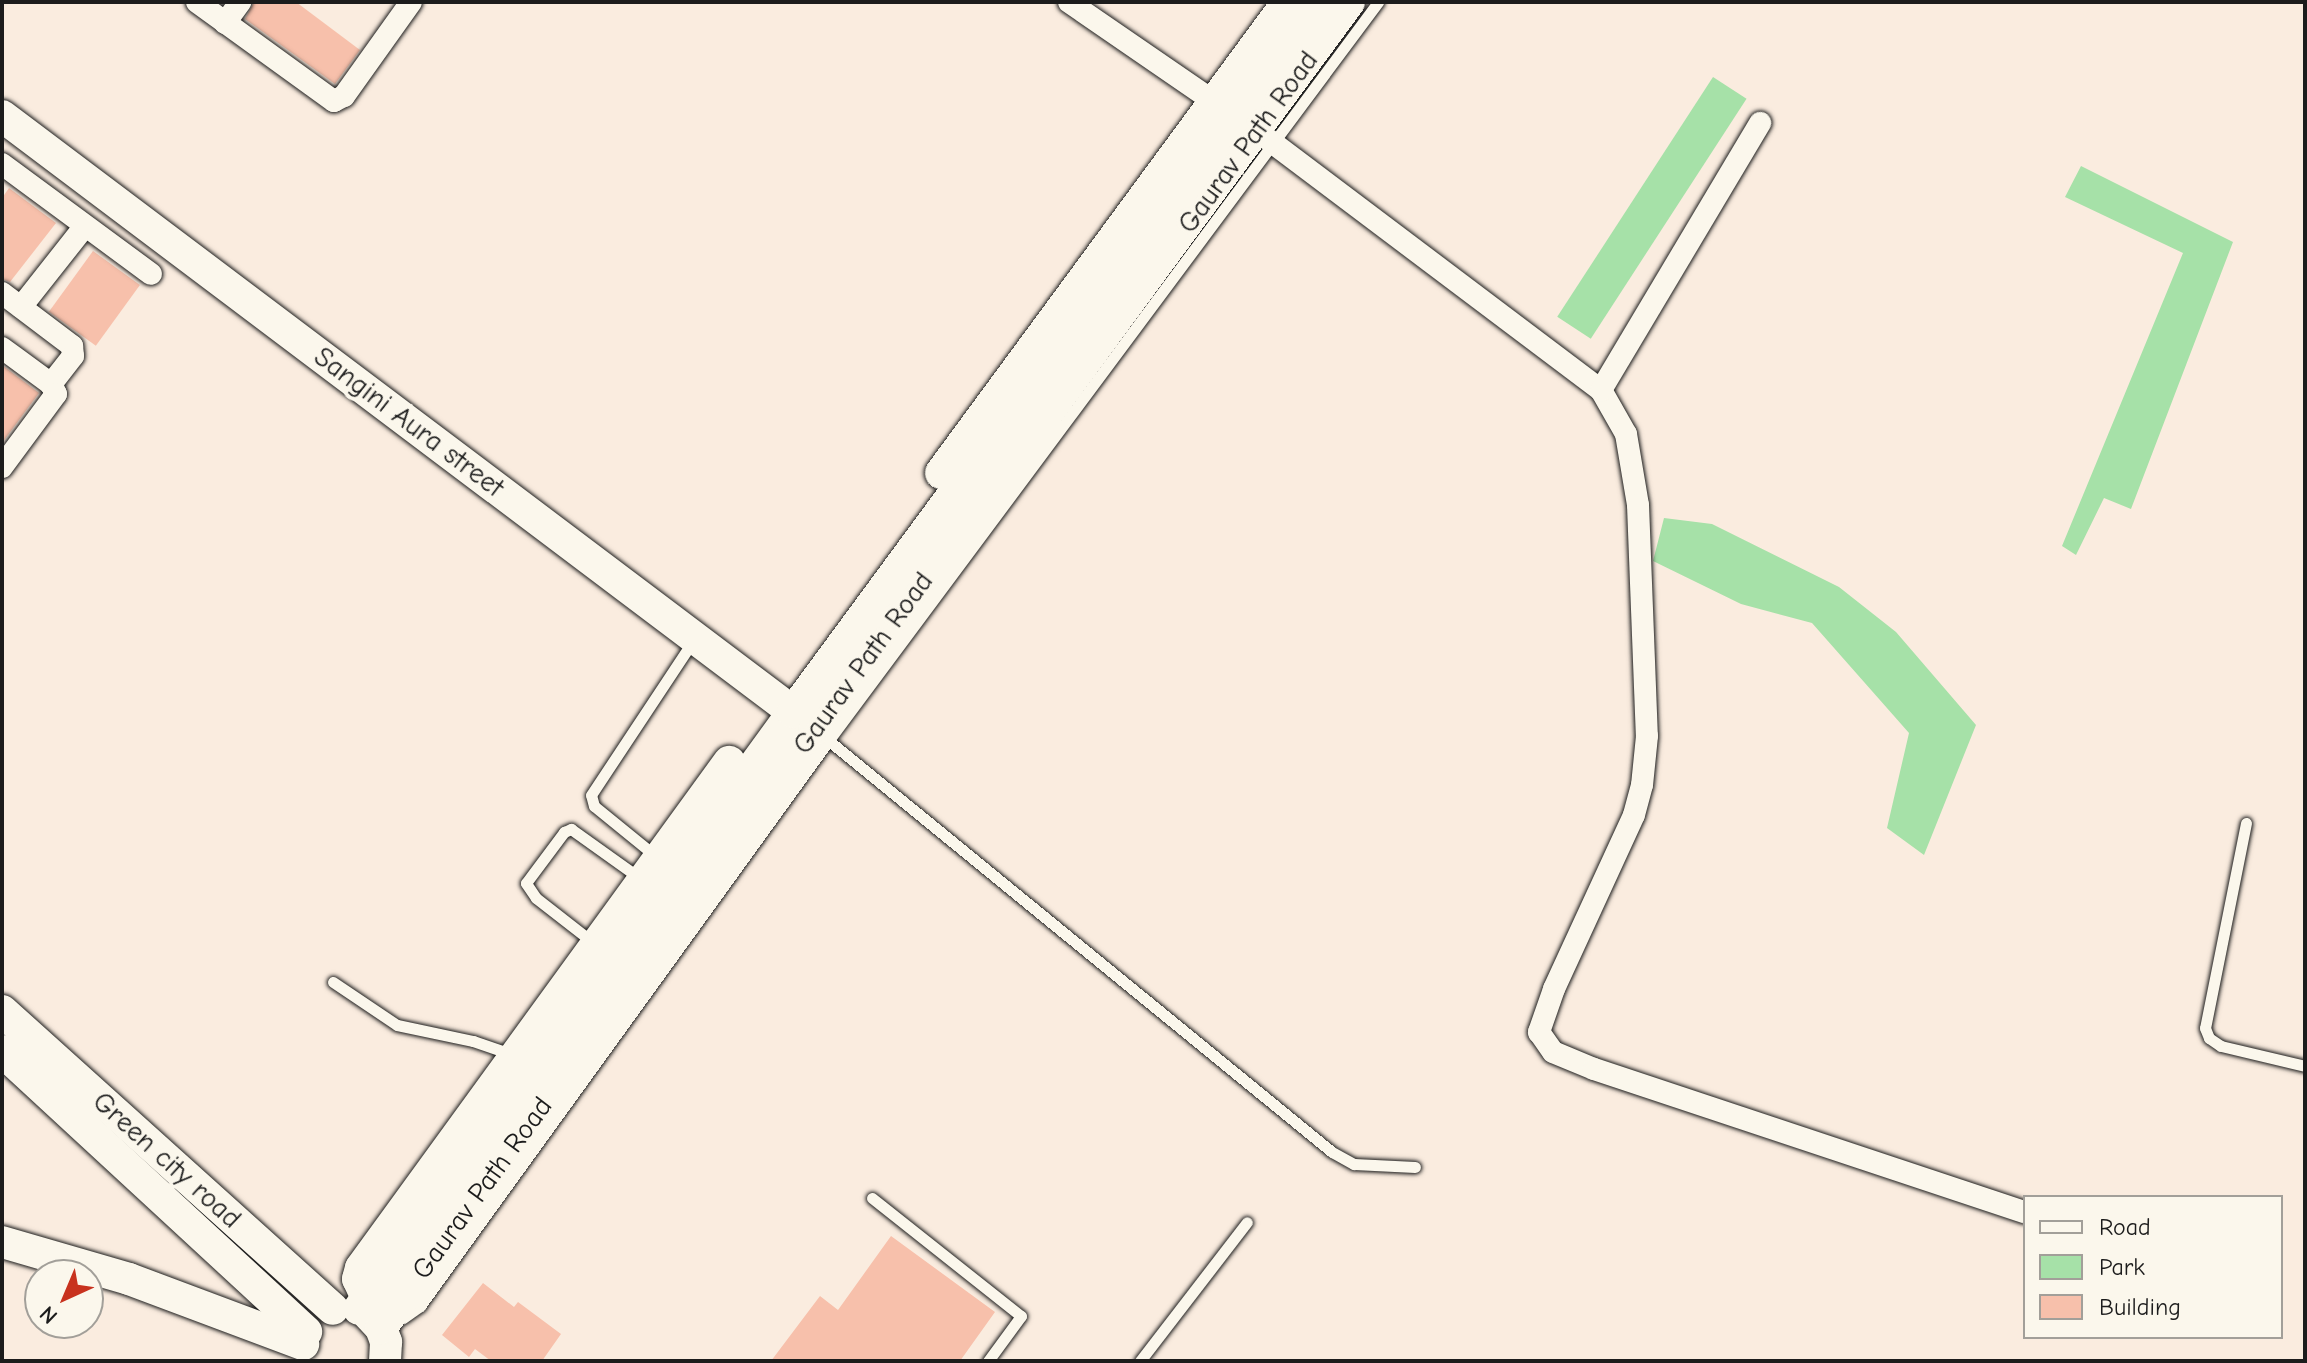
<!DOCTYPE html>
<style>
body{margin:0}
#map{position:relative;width:2307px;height:1363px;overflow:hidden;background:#faecdf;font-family:"Comic Neue",sans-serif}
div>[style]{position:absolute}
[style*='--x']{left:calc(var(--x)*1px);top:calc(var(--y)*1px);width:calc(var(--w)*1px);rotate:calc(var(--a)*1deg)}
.green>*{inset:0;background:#a6e1a8;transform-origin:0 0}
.building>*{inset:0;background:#f7c0ab;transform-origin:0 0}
.roads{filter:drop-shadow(0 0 2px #1c1c1c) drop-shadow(0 0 2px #1c1c1c)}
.lane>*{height:11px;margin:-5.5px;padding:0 5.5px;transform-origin:5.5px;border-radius:5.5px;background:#fbf7ec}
.street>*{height:22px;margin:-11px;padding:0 11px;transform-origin:11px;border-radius:11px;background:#fbf7ec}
.secondary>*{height:32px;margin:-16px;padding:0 16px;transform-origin:16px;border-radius:16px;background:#fbf7ec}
span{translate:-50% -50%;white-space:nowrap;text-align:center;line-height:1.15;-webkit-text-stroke:8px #fbf7ec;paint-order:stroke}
.street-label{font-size:28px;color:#1c1c1c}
.frame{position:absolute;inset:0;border:4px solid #1c1c1c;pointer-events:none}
.legend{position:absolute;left:2023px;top:1195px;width:260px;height:144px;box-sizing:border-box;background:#fbf7ec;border:2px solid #a29f99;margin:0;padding:10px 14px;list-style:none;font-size:24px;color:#1c1c1c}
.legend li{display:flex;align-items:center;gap:16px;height:40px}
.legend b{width:40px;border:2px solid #a29f99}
.north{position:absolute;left:24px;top:1259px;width:80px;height:80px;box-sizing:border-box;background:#fbf7ec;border:2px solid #a29f99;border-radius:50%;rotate:224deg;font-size:22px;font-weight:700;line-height:32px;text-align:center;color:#1c1c1c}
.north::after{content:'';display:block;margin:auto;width:28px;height:36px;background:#c8321e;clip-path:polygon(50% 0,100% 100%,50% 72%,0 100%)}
</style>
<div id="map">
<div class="green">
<div style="left:1713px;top:77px;width:40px;height:286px;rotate:33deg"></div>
<div style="clip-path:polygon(2081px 166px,2233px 242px,2131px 509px,2104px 498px,2076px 555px,2062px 546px,2183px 253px,2065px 197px)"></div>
<div style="clip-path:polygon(1664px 518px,1712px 524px,1839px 587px,1896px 632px,1976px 725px,1924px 855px,1887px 828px,1909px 733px,1812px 623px,1741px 604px,1653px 561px)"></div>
</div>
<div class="building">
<div style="clip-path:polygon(254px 2px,296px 2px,360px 50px,335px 84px,245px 19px)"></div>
<div style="clip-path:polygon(9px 188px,56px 223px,10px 282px,2px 279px,2px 198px)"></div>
<div style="left:93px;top:251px;width:58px;height:75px;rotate:36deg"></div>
<div style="clip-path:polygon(2px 365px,39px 393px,2px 443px)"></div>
<div style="clip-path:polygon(891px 1236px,995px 1312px,960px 1361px,771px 1361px,820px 1296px,838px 1310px)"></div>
<div style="clip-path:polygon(483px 1283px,514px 1307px,518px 1302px,561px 1334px,542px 1361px,491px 1361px,475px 1349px,469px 1357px,442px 1335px)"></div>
</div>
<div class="roads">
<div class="lane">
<div style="--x:823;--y:736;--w:657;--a:39.26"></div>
<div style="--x:1332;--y:1152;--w:25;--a:29"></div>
<div style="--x:1354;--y:1164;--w:61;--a:2.8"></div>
<div style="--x:2246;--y:823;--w:209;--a:101.3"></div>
<div style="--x:2205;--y:1028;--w:11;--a:68"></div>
<div style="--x:2209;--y:1038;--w:14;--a:34"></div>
<div style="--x:2221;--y:1046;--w:86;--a:13.4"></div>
<div style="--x:658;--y:858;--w:82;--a:-140.9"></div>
<div style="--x:594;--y:806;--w:11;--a:-105"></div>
<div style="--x:591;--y:795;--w:185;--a:-56.5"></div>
<div style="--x:595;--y:944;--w:75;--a:-142.1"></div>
<div style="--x:536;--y:898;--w:18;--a:-124"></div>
<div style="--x:526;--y:883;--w:64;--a:-53.3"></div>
<div style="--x:564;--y:832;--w:8;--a:-23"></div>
<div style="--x:571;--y:829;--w:86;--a:35.5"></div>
<div style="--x:333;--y:982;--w:77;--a:33.9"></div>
<div style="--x:397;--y:1025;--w:78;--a:11.9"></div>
<div style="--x:473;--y:1041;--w:40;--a:18.9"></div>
<div style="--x:872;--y:1198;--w:190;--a:38.4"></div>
<div style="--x:1021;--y:1316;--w:56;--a:126.3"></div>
<div style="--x:403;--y:1318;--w:21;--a:-35"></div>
<div style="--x:420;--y:1306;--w:698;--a:-54.15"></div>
<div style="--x:829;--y:740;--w:920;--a:-53.35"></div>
<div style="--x:1140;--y:1361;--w:175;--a:-52.4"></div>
</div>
<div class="street">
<div style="--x:197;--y:2;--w:169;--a:35.9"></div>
<div style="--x:334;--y:101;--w:11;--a:-27"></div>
<div style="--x:344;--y:96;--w:115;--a:-54.5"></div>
<div style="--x:1069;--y:2;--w:228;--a:34.5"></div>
<div style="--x:1257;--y:131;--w:431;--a:37"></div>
<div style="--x:1601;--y:390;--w:51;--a:60.4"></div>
<div style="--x:1626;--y:434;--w:72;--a:80.4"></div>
<div style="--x:1638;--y:505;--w:231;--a:87.8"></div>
<div style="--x:1647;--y:736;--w:49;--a:95.8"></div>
<div style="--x:1642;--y:785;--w:31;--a:105"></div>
<div style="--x:1634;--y:815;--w:192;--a:114.7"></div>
<div style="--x:1554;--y:989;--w:46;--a:109.2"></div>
<div style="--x:1539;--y:1032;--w:24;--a:55"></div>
<div style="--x:1553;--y:1052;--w:44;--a:22.5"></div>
<div style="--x:1594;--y:1069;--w:454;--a:18.4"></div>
<div style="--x:225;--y:23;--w:26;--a:-54"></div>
<div style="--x:2;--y:164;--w:185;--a:36.4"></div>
<div style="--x:2;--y:293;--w:88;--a:37.1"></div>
<div style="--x:72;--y:346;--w:10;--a:84"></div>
<div style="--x:73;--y:356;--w:36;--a:128"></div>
<div style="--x:21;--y:307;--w:103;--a:-51.7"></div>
<div style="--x:2;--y:348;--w:61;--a:36.3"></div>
<div style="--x:51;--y:384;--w:11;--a:63"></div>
<div style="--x:56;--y:394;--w:91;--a:126.5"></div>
<div style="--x:1601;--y:390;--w:311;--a:-59.2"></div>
</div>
<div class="secondary">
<div style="--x:2;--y:116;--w:1010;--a:36.99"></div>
<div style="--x:941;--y:473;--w:585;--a:-53.62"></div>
<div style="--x:2;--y:1011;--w:445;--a:42"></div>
<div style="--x:2;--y:1051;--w:414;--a:42.7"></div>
<div style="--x:2;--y:1242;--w:132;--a:16.2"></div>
<div style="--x:129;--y:1279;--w:186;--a:20.5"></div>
<div style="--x:367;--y:1298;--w:21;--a:-115"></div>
<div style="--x:358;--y:1279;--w:11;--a:-75"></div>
<div style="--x:361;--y:1268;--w:626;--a:-53.97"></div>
<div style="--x:359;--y:1309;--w:738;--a:-53.98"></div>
<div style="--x:793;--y:712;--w:882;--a:-53.62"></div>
<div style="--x:368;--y:1314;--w:19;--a:47"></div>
<div style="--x:381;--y:1328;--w:15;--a:70"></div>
<div style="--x:386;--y:1342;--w:19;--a:93"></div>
<div style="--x:381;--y:1328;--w:740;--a:-54.08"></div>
<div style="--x:815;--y:729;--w:902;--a:-53.7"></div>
</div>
</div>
<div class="street-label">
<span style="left:1248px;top:142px;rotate:-54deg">Gaurav Path Road</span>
<span style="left:409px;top:422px;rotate:37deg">Sangini Aura street</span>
<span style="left:863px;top:663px;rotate:-54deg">Gaurav Path Road</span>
<span style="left:167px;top:1160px;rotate:42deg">Green city road</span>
<span style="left:482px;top:1188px;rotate:-54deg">Gaurav Path Road</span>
</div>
<div class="frame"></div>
<ul class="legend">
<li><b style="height:10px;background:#fbf7ec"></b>Road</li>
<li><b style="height:22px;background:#a6e1a8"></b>Park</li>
<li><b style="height:22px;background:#f7c0ab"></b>Building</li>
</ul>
<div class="north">N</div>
</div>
